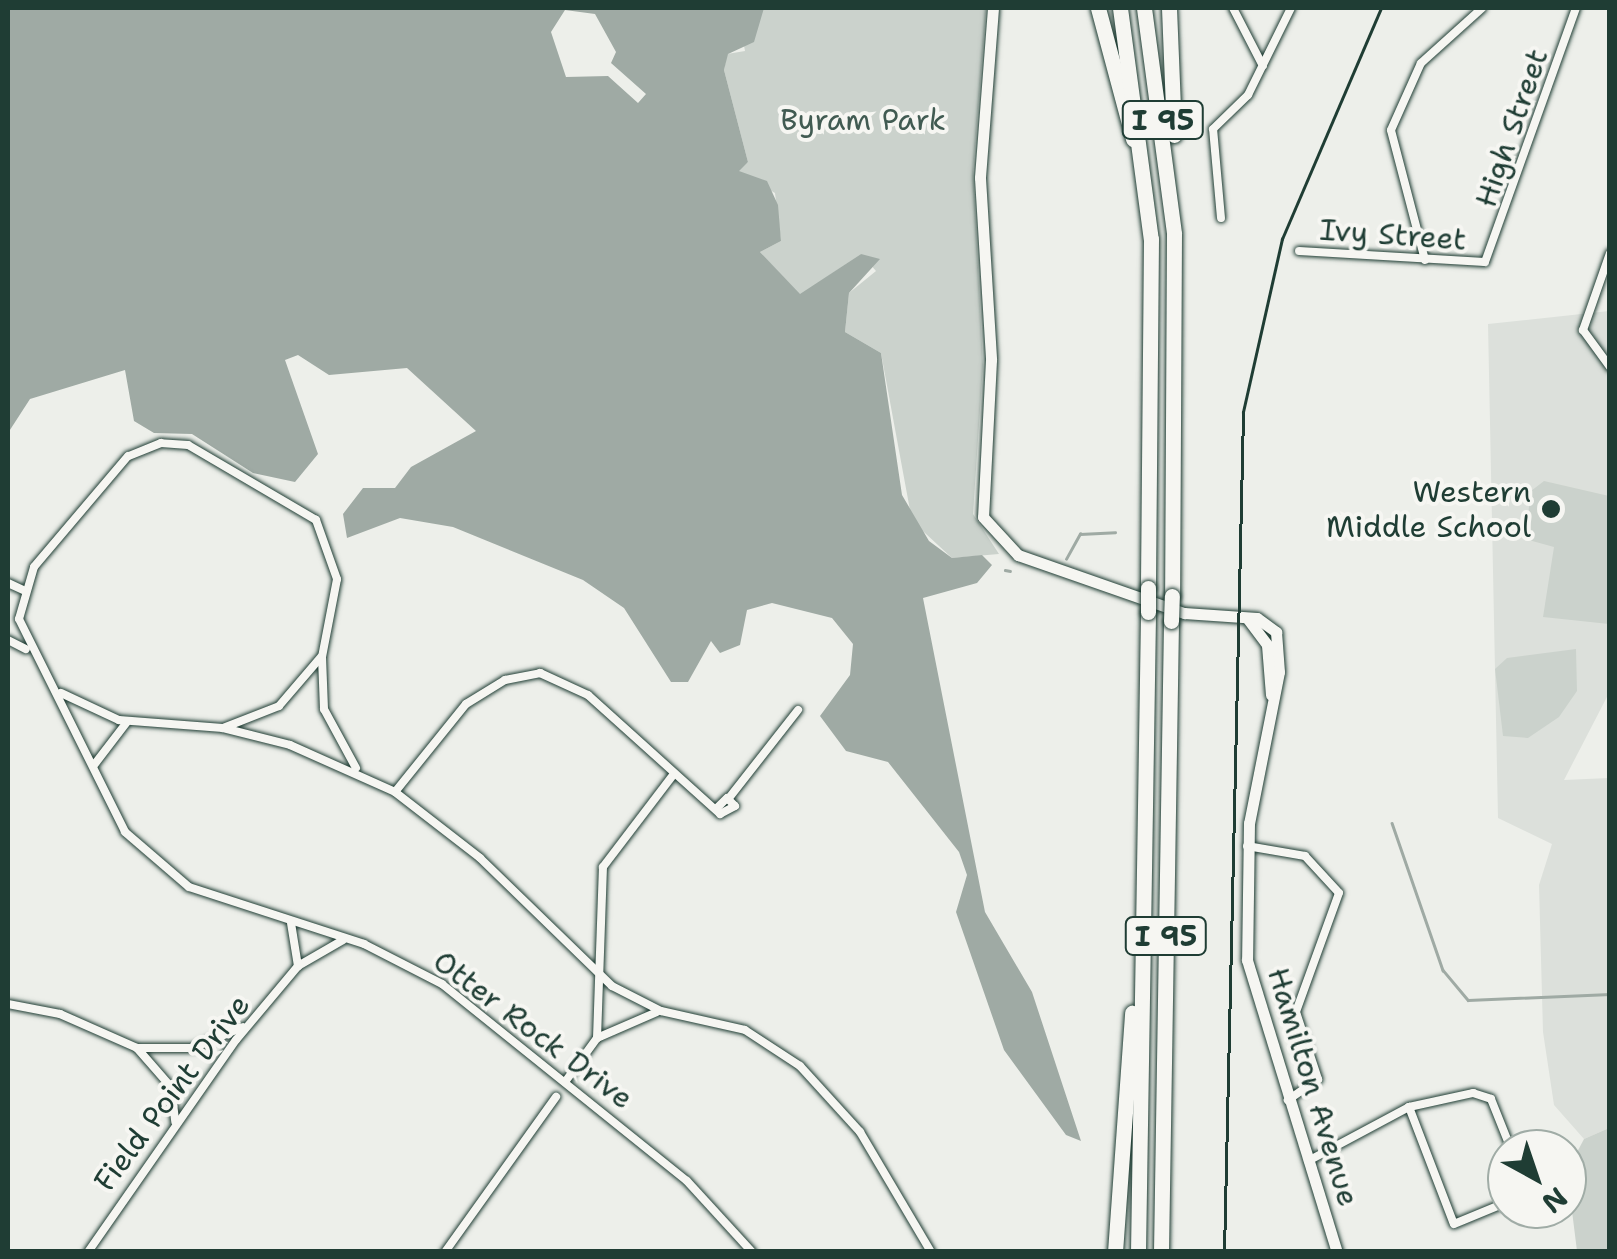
<!DOCTYPE html>
<style>
body{margin:0}
#map{position:relative;width:1617px;height:1259px;overflow:hidden;background:#edefea;font-family:"Shantell Sans",sans-serif}
div>[style]{position:absolute}
[style*='--x']{left:calc(var(--x)*1px);top:calc(var(--y)*1px);width:calc(var(--w)*1px);rotate:calc(var(--a)*1deg)}
.built>*{inset:0;background:#dce0db}
.green>*{inset:0;background:#cbd2cc}
.water>*{inset:0;background:#9faaa4}
.stream>*{height:2.5px;margin:-1.25px;padding:0 1.25px;transform-origin:1.25px;border-radius:1.25px;background:#9faaa4}
.roads{filter:drop-shadow(0 0 2px #1f3d34) drop-shadow(0 0 2px #1f3d34)}
.minor>*{height:8px;margin:-4px;padding:0 4px;transform-origin:4px;border-radius:4px;background:#f6f6f2}
.secondary>*{height:11px;margin:-5.5px;padding:0 5.5px;transform-origin:5.5px;border-radius:5.5px;background:#f6f6f2}
.motorway>*{height:15px;margin:-7.5px;padding:0 7.5px;transform-origin:7.5px;border-radius:7.5px;background:#f6f6f2}
.rail>*{height:2.5px;margin:-1.25px;padding:0 1.25px;transform-origin:1.25px;border-radius:1.25px;background:#1f3d34}
.bridges{filter:drop-shadow(0 0 2px #1f3d34) drop-shadow(0 0 2px #1f3d34)}
.motorway-bridge>*{height:15px;margin:-7.5px;padding:0 7.5px;transform-origin:7.5px;border-radius:7.5px;background:#f6f6f2}
.dots>*{width:28px;height:28px;translate:-50% -50%;box-sizing:border-box;border:5px solid #f6f6f2;border-radius:50%}
span{translate:-50% -50%;white-space:nowrap;text-align:center;line-height:1.15;-webkit-text-stroke:8px #f6f6f2;paint-order:stroke}
.shield-label span{padding:2px 8px;background:#f6f6f2;border:2px solid;border-radius:8px;-webkit-text-stroke-width:0}
.shield-label{font-size:28px;color:#1f3d34;font-weight:700}
.park-label{font-size:30px;color:#415b52}
.street-label{font-size:30px;color:#1f3d34}
.poi-label{font-size:30px;color:#1f3d34}
.right{translate:-100% -50%;text-align:right}
.frame{position:absolute;inset:0;border:10px solid #1f3d34;pointer-events:none}
.north{position:absolute;left:1487px;top:1129px;width:100px;height:100px;box-sizing:border-box;background:#f6f6f2;border:2px solid #a0aca6;border-radius:50%;rotate:140deg;font-size:28px;font-weight:700;line-height:40px;text-align:center;color:#1f3d34}
.north::after{content:'';display:block;margin:auto;width:35px;height:45px;background:#1f3d34;clip-path:polygon(50% 0,100% 100%,50% 72%,0 100%)}
</style>
<div id="map">
<div class="built">
<div style="clip-path:polygon(1609px 311px,1609px 693px,1564px 780px,1609px 778px,1609px 1128px,1584px 1139px,1554px 1105px,1543px 1032px,1539px 885px,1552px 844px,1498px 818px,1488px 324px)"></div>
</div>
<div class="green">
<div style="clip-path:polygon(737px 8px,986px 8px,973px 171px,983px 365px,973px 514px,999px 554px,952px 558px,912px 521px,881px 353px,845px 332px,849px 293px,876px 271px,861px 254px,800px 295px,760px 252px,781px 241px,775px 193px,738px 171px,748px 162px,724px 70px,727px 54px,745px 51px)"></div>
<div style="clip-path:polygon(1544px 481px,1609px 496px,1609px 624px,1543px 617px,1554px 547px,1525px 539px,1531px 491px)"></div>
<div style="clip-path:polygon(1576px 649px,1577px 691px,1559px 717px,1528px 738px,1503px 736px,1495px 669px,1507px 658px)"></div>
<div style="clip-path:polygon(1609px 1128px,1609px 1251px,1577px 1251px,1567px 1171px,1584px 1139px)"></div>
</div>
<div class="water">
<div style="clip-path:polygon(evenodd,8px 8px,764px 8px,754px 42px,728px 54px,724px 70px,748px 162px,739px 171px,767px 181px,778px 205px,781px 241px,760px 252px,800px 294px,861px 254px,880px 259px,849px 293px,845px 332px,881px 353px,902px 495px,929px 541px,952px 558px,982px 555px,992px 565px,977px 583px,923px 598px,985px 912px,1032px 992px,1081px 1141px,1066px 1135px,1004px 1050px,956px 912px,967px 875px,959px 852px,888px 762px,846px 751px,820px 716px,850px 675px,853px 644px,832px 618px,772px 603px,747px 610px,740px 645px,720px 653px,711px 641px,688px 682px,671px 682px,624px 608px,583px 580px,453px 527px,400px 518px,347px 538px,343px 514px,363px 488px,395px 488px,411px 467px,476px 431px,407px 368px,329px 375px,298px 355px,285px 360px,318px 454px,295px 482px,253px 473px,192px 434px,154px 433px,134px 421px,125px 370px,30px 399px,8px 433px,8px 8px,565px 10px,595px 14px,616px 52px,611px 63px,646px 94px,638px 103px,608px 76px,566px 77px,551px 32px,565px 10px)"></div>
</div>
<div class="stream">
<div style="--x:1066;--y:559;--w:29;--a:-61"></div>
<div style="--x:1080;--y:534;--w:35;--a:-3"></div>
<div style="--x:1005;--y:570;--w:5;--a:11"></div>
<div style="--x:1392;--y:823;--w:156;--a:70.9"></div>
<div style="--x:1443;--y:970;--w:39;--a:50"></div>
<div style="--x:1468;--y:1000;--w:142;--a:-2.4"></div>
</div>
<div class="roads">
<div class="minor">
<div style="--x:1233;--y:8;--w:65;--a:62.7"></div>
<div style="--x:1221;--y:218;--w:89;--a:-95.1"></div>
<div style="--x:1213;--y:129;--w:49;--a:-44.2"></div>
<div style="--x:1248;--y:95;--w:97;--a:-63.7"></div>
<div style="--x:1299;--y:251;--w:186;--a:3.4"></div>
<div style="--x:1485;--y:262;--w:270;--a:-70.3"></div>
<div style="--x:1610;--y:253;--w:82;--a:109.3"></div>
<div style="--x:1583;--y:330;--w:46;--a:53.9"></div>
<div style="--x:1425;--y:260;--w:134;--a:-104.7"></div>
<div style="--x:1391;--y:130;--w:73;--a:-65.9"></div>
<div style="--x:1421;--y:63;--w:82;--a:-42"></div>
<div style="--x:8;--y:583;--w:17;--a:25"></div>
<div style="--x:8;--y:640;--w:20;--a:27"></div>
<div style="--x:61;--y:693;--w:64;--a:25"></div>
<div style="--x:119;--y:720;--w:104;--a:4.4"></div>
<div style="--x:223;--y:728;--w:69;--a:14.2"></div>
<div style="--x:290;--y:745;--w:115;--a:24.1"></div>
<div style="--x:395;--y:792;--w:108;--a:37.8"></div>
<div style="--x:480;--y:858;--w:184;--a:44.1"></div>
<div style="--x:612;--y:986;--w:55;--a:27"></div>
<div style="--x:661;--y:1011;--w:86;--a:12.7"></div>
<div style="--x:745;--y:1030;--w:66;--a:33.2"></div>
<div style="--x:800;--y:1066;--w:89;--a:47.7"></div>
<div style="--x:860;--y:1132;--w:139;--a:59.4"></div>
<div style="--x:223;--y:728;--w:60;--a:-21.4"></div>
<div style="--x:279;--y:706;--w:65;--a:-49.4"></div>
<div style="--x:94;--y:765;--w:54;--a:-52.5"></div>
<div style="--x:356;--y:768;--w:67;--a:-118.5"></div>
<div style="--x:324;--y:709;--w:52;--a:-92.2"></div>
<div style="--x:322;--y:657;--w:79;--a:-79.1"></div>
<div style="--x:337;--y:579;--w:63;--a:-109.6"></div>
<div style="--x:316;--y:520;--w:148;--a:-149.6"></div>
<div style="--x:188;--y:445;--w:27;--a:-176"></div>
<div style="--x:161;--y:443;--w:35;--a:158"></div>
<div style="--x:128;--y:456;--w:145;--a:130.3"></div>
<div style="--x:34;--y:567;--w:54;--a:106.1"></div>
<div style="--x:19;--y:619;--w:238;--a:63.5"></div>
<div style="--x:125;--y:832;--w:84;--a:40.7"></div>
<div style="--x:189;--y:887;--w:184;--a:18"></div>
<div style="--x:364;--y:944;--w:88;--a:27.1"></div>
<div style="--x:442;--y:984;--w:314;--a:38.8"></div>
<div style="--x:687;--y:1181;--w:96;--a:47.5"></div>
<div style="--x:395;--y:792;--w:113;--a:-51.1"></div>
<div style="--x:466;--y:704;--w:46;--a:-31.6"></div>
<div style="--x:505;--y:680;--w:36;--a:-11"></div>
<div style="--x:540;--y:673;--w:53;--a:24.6"></div>
<div style="--x:588;--y:695;--w:178;--a:42"></div>
<div style="--x:720;--y:814;--w:17;--a:-28"></div>
<div style="--x:735;--y:806;--w:11;--a:-135"></div>
<div style="--x:727;--y:798;--w:14;--a:135"></div>
<div style="--x:729;--y:798;--w:112;--a:-51.9"></div>
<div style="--x:1247;--y:846;--w:59;--a:9.8"></div>
<div style="--x:1305;--y:856;--w:50;--a:47.4"></div>
<div style="--x:1339;--y:893;--w:127;--a:109.9"></div>
<div style="--x:1296;--y:1012;--w:71;--a:71.8"></div>
<div style="--x:1318;--y:1079;--w:37;--a:145"></div>
<div style="--x:291;--y:923;--w:44;--a:80.8"></div>
<div style="--x:8;--y:1004;--w:53;--a:10.9"></div>
<div style="--x:60;--y:1014;--w:84;--a:23.8"></div>
<div style="--x:137;--y:1048;--w:52;--a:48.9"></div>
<div style="--x:171;--y:1087;--w:35;--a:83"></div>
<div style="--x:597;--y:1038;--w:171;--a:-88"></div>
<div style="--x:603;--y:867;--w:116;--a:-52.7"></div>
<div style="--x:137;--y:1048;--w:56;--a:0"></div>
<div style="--x:193;--y:1048;--w:54;--a:-22.8"></div>
<div style="--x:565;--y:1082;--w:54;--a:-54"></div>
<div style="--x:597;--y:1038;--w:65;--a:-23.4"></div>
<div style="--x:1409;--y:1107;--w:125;--a:69"></div>
<div style="--x:1454;--y:1224;--w:57;--a:-22.5"></div>
<div style="--x:1308;--y:1161;--w:115;--a:-28.1"></div>
<div style="--x:1409;--y:1107;--w:66;--a:-12.3"></div>
<div style="--x:1473;--y:1093;--w:19;--a:18"></div>
<div style="--x:1491;--y:1099;--w:54;--a:68.2"></div>
<div style="--x:88;--y:1252;--w:259;--a:-55.1"></div>
<div style="--x:236;--y:1040;--w:97;--a:-50"></div>
<div style="--x:298;--y:966;--w:52;--a:-30"></div>
<div style="--x:445;--y:1252;--w:191;--a:-54.4"></div>
</div>
<div class="secondary">
<div style="--x:993;--y:8;--w:170;--a:94.4"></div>
<div style="--x:980;--y:178;--w:182;--a:86.5"></div>
<div style="--x:991;--y:360;--w:157;--a:92.9"></div>
<div style="--x:983;--y:517;--w:52;--a:47.4"></div>
<div style="--x:1018;--y:555;--w:176;--a:19.3"></div>
<div style="--x:1184;--y:613;--w:73;--a:3.9"></div>
<div style="--x:1257;--y:618;--w:24;--a:36"></div>
<div style="--x:1276;--y:632;--w:40;--a:85.7"></div>
<div style="--x:1279;--y:672;--w:154;--a:101.2"></div>
<div style="--x:1249;--y:823;--w:137;--a:90.8"></div>
<div style="--x:1247;--y:960;--w:306;--a:72.9"></div>
<div style="--x:1247;--y:618;--w:34;--a:53"></div>
<div style="--x:1267;--y:645;--w:50;--a:85.4"></div>
</div>
<div class="motorway">
<div style="--x:1098;--y:8;--w:136;--a:75"></div>
<div style="--x:1120;--y:8;--w:233;--a:82.4"></div>
<div style="--x:1151;--y:239;--w:349;--a:90.5"></div>
<div style="--x:1144;--y:8;--w:228;--a:82.4"></div>
<div style="--x:1174;--y:234;--w:362;--a:90.3"></div>
<div style="--x:1169;--y:8;--w:127;--a:87.7"></div>
<div style="--x:1115;--y:1252;--w:240;--a:-85.9"></div>
<div style="--x:1138;--y:1252;--w:640;--a:-89.1"></div>
<div style="--x:1161;--y:1252;--w:631;--a:-89.09"></div>
</div>
</div>
<div class="rail">
<div style="--x:1224;--y:1252;--w:840;--a:-88.7"></div>
<div style="--x:1243;--y:412;--w:177;--a:-77.3"></div>
<div style="--x:1282;--y:239;--w:251;--a:-66.8"></div>
</div>
<div class="bridges">
<div class="motorway-bridge">
<div style="--x:1148;--y:612;--w:24;--a:-90"></div>
<div style="--x:1171;--y:621;--w:25;--a:-88"></div>
</div>
</div>
<div class="dots">
<div style="left:1551px;top:509px;background:#1f3d34"></div>
</div>
<div class="shield-label">
<span style="left:1163px;top:120px">I 95</span>
<span style="left:1166px;top:936px">I 95</span>
</div>
<div class="park-label">
<span style="left:863px;top:120px">Byram Park</span>
</div>
<div class="street-label">
<span style="left:1512px;top:128px;rotate:-71deg">High Street</span>
<span style="left:1393px;top:235px;rotate:4deg">Ivy Street</span>
<span style="left:533px;top:1030px;rotate:37deg">Otter Rock Drive</span>
<span style="left:1313px;top:1087px;rotate:73deg">Hamilton Avenue</span>
<span style="left:172px;top:1093px;rotate:-53deg">Field Point Drive</span>
</div>
<div class="poi-label">
<span class="right" style="left:1531px;top:509px">Western<br>Middle School</span>
</div>
<div class="frame"></div>
<div class="north">N</div>
</div>
